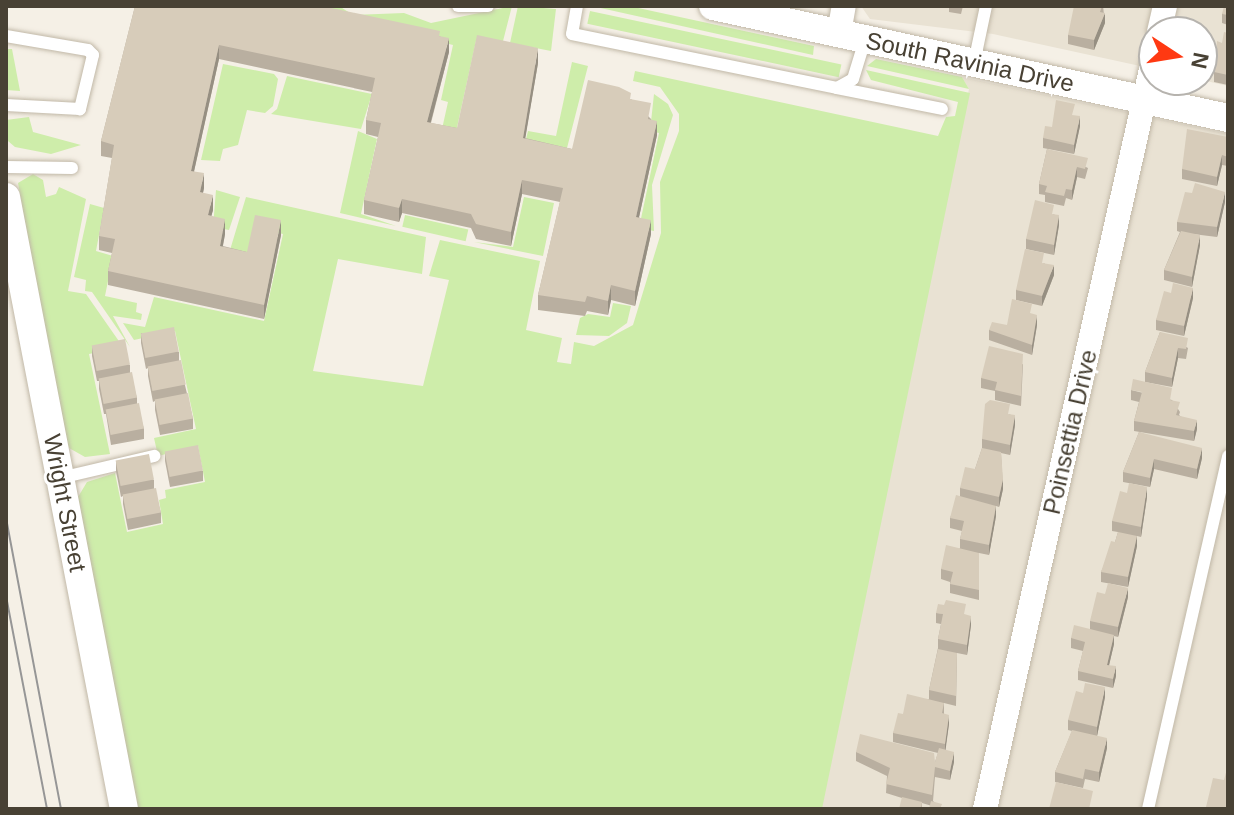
<!DOCTYPE html>
<style>
body{margin:0}
#map{position:relative;width:1234px;height:815px;overflow:hidden;background:#f5f0e6;font-family:Helvetica,sans-serif}
div>[style]{position:absolute}
[style*='--x']{left:calc(var(--x)*1px);top:calc(var(--y)*1px);width:calc(var(--w)*1px);rotate:calc(var(--a)*1deg)}
.residential>*{inset:0;background:#e9e2d3}
.green>*{inset:0;background:#ceedaa;transform-origin:0 0}
.roads{filter:drop-shadow(0 0 2px #c1b8a7) drop-shadow(0 0 2px #c1b8a7)}
.service>*{height:12px;margin:-6px;padding:0 6px;transform-origin:6px;border-radius:6px;background:#fff}
.minor>*{height:24px;margin:-12px;padding:0 12px;transform-origin:12px;border-radius:12px;background:#fff}
.tertiary>*{height:28px;margin:-14px;padding:0 14px;transform-origin:14px;border-radius:14px;background:#fff}
.tram>*{height:2px;margin:-1px;padding:0 1px;transform-origin:1px;border-radius:1px;background:#969696}
.wall>*{inset:0;background:#b9afa0}
.shaded-wall>*{inset:0;background:#968f82}
.building>*{inset:0;background:#d7ccba;transform-origin:0 0}
span{translate:-50% -50%;white-space:nowrap;text-align:center;line-height:1.15;-webkit-text-stroke:6px #fff;paint-order:stroke}
.street-label{font-size:24px;color:#484134}
.frame{position:absolute;inset:0;border:8px solid #484134;pointer-events:none}
.north{position:absolute;left:1138px;top:16px;width:80px;height:80px;box-sizing:border-box;background:#fff;border:2px solid #b6b3ae;border-radius:50%;rotate:102deg;font-size:22px;font-weight:700;line-height:32px;text-align:center;color:#484134}
.north::after{content:'';display:block;margin:auto;width:28px;height:36px;background:#ff3912;clip-path:polygon(50% 0,100% 100%,50% 72%,0 100%)}
</style>
<div id="map">
<div class="residential">
<div style="clip-path:polygon(861px 6px,1228px 6px,1228px 86px,1202px 80px,1202px 32px,1154px 32px,1154px 69px,993px 34px,870px 19px)"></div>
<div style="clip-path:polygon(962px 77px,1228px 134px,1228px 809px,821px 809px,969px 89px)"></div>
</div>
<div class="green">
<div style="clip-path:polygon(294px 6px,339px 6px,353px 15px,404px 13px,431px 23px,512px 6px,502px 45px,476px 41px,456px 132px,442px 129px,448px 102px,441px 100px,453px 45px)"></div>
<div style="clip-path:polygon(518px 6px,556px 9px,551px 51px,510px 43px)"></div>
<div style="clip-path:polygon(629px 6px,814px 46px,813px 55px,596px 7px)"></div>
<div style="left:590px;top:11px;width:257px;height:13px;rotate:12deg"></div>
<div style="clip-path:polygon(6px 49px,12px 49px,20px 91px,6px 90px)"></div>
<div style="clip-path:polygon(876px 59px,962px 77px,969px 89px,867px 66px)"></div>
<div style="clip-path:polygon(572px 62px,588px 66px,567px 148px,526px 139px,528px 131px,556px 136px)"></div>
<div style="clip-path:polygon(223px 64px,274px 74px,278px 79px,273px 106px,265px 113px,247px 110px,238px 145px,223px 149px,220px 161px,201px 160px)"></div>
<div style="clip-path:polygon(866px 70px,970px 93px,822px 809px,137px 809px,78px 497px,87px 482px,115px 473px,127px 532px,163px 524px,159px 500px,166px 498px,165px 490px,205px 482px,198px 446px,158px 456px,154px 438px,196px 429px,175px 331px,134px 340px,123px 323px,145px 327px,154px 297px,264px 321px,283px 234px,254px 228px,246px 264px,227px 260px,246px 197px,426px 237px,422px 274px,338px 259px,313px 371px,423px 386px,449px 280px,429px 276px,440px 240px,540px 261px,526px 330px,562px 338px,557px 362px,571px 364px,574px 342px,594px 346px,633px 325px,661px 233px,660px 182px,679px 131px,679px 114px,660px 87px,633px 81px,635px 71px,938px 136px,946px 117px,955px 116px,958px 102px,871px 80px)"></div>
<div style="clip-path:polygon(287px 76px,372px 94px,361px 129px,271px 114px,277px 109px)"></div>
<div style="clip-path:polygon(654px 94px,668px 104px,673px 115px,652px 185px,654px 231px,639px 228px,659px 133px,650px 131px)"></div>
<div style="clip-path:polygon(29px 117px,33px 132px,81px 145px,51px 154px,15px 147px,8px 141px,6px 120px)"></div>
<div style="clip-path:polygon(358px 131px,377px 139px,361px 214px,396px 226px,340px 213px)"></div>
<div style="clip-path:polygon(33px 174px,43px 180px,46px 197px,56px 194px,59px 187px,86px 199px,68px 291px,86px 294px,123px 347px,89px 354px,110px 454px,85px 457px,69px 448px,61px 428px,18px 183px)"></div>
<div style="clip-path:polygon(216px 190px,240px 197px,229px 230px,213px 227px)"></div>
<div style="clip-path:polygon(524px 197px,554px 203px,543px 256px,474px 242px,513px 247px)"></div>
<div style="clip-path:polygon(90px 204px,104px 208px,96px 251px,113px 256px,105px 296px,137px 303px,136px 312px,142px 314px,141px 320px,113px 316px,130px 347px,92px 292px,85px 291px,86px 280px,74px 277px)"></div>
<div style="left:405px;top:215px;width:65px;height:12px;rotate:13deg"></div>
<div style="clip-path:polygon(613px 303px,631px 306px,627px 323px,609px 336px,576px 335px,580px 318px,588px 314px,610px 317px)"></div>
</div>
<div class="roads">
<div class="service">
<div style="--x:458;--y:6;--w:30;--a:0"></div>
<div style="--x:577;--y:6;--w:28;--a:100"></div>
<div style="--x:572;--y:34;--w:270;--a:11.5"></div>
<div style="--x:837;--y:88;--w:18;--a:-29"></div>
<div style="--x:853;--y:79;--w:41;--a:-72.9"></div>
<div style="--x:6;--y:36;--w:83;--a:9.7"></div>
<div style="--x:88;--y:50;--w:7;--a:45"></div>
<div style="--x:93;--y:55;--w:56;--a:103.5"></div>
<div style="--x:80;--y:109;--w:74;--a:-176.9"></div>
<div style="--x:974;--y:63;--w:58;--a:-78.1"></div>
<div style="--x:837;--y:88;--w:107;--a:11.3"></div>
<div style="--x:6;--y:167;--w:66;--a:0.9"></div>
<div style="--x:60;--y:478;--w:97;--a:-13.2"></div>
<div style="--x:1148;--y:809;--w:362;--a:-77.2"></div>
</div>
<div class="minor">
<div style="--x:1159;--y:32;--w:27;--a:-77"></div>
<div style="--x:839;--y:33;--w:27;--a:-80"></div>
<div style="--x:985;--y:809;--w:772;--a:-77.35"></div>
</div>
<div class="tertiary">
<div style="--x:713;--y:6;--w:527;--a:12.27"></div>
<div style="--x:6;--y:197;--w:623;--a:79.09"></div>
</div>
</div>
<div class="tram">
<div style="--x:6;--y:518;--w:296;--a:79.3"></div>
<div style="--x:6;--y:596;--w:217;--a:79.1"></div>
</div>
<div class="wall">
<div style="clip-path:polygon(135px 6px,440px 36px,449px 52px,431px 123px,457px 128px,538px 63px,525px 138px,572px 149px,631px 99px,651px 119px,657px 135px,639px 217px,651px 234px,635px 306px,611px 300px,608px 315px,587px 311px,585px 316px,538px 310px,538px 295px,560px 202px,522px 194px,511px 246px,476px 239px,471px 228px,402px 213px,399px 222px,364px 214px,364px 200px,378px 137px,366px 134px,366px 120px,372px 92px,219px 59px,194px 171px,204px 188px,203px 193px,213px 210px,211px 216px,225px 234px,223px 246px,247px 252px,281px 235px,264px 319px,108px 285px,108px 271px,112px 253px,99px 250px,99px 236px,112px 158px,101px 156px,101px 141px)"></div>
<div style="clip-path:polygon(949px 6px,963px 6px,961px 14px,949px 12px)"></div>
<div style="clip-path:polygon(1103px 6px,1105px 23px,1094px 50px,1068px 44px,1068px 35px)"></div>
<div style="clip-path:polygon(1228px 6px,1228px 25px,1222px 23px,1222px 14px)"></div>
<div style="clip-path:polygon(1228px 33px,1228px 85px,1214px 82px,1214px 72px)"></div>
<div style="clip-path:polygon(1080px 126px,1074px 154px,1043px 148px,1043px 138px,1052px 127px)"></div>
<div style="clip-path:polygon(1228px 137px,1228px 166px,1222px 165px,1217px 186px,1182px 179px,1182px 169px)"></div>
<div style="clip-path:polygon(1047px 149px,1088px 168px,1085px 179px,1077px 177px,1072px 200px,1066px 198px,1064px 206px,1045px 202px,1045px 195px,1039px 194px,1039px 184px)"></div>
<div style="clip-path:polygon(1225px 202px,1217px 237px,1193px 234px,1200px 245px,1192px 287px,1164px 280px,1164px 270px,1180px 232px,1177px 231px,1177px 222px)"></div>
<div style="clip-path:polygon(1054px 214px,1059px 225px,1054px 255px,1026px 249px,1026px 239px)"></div>
<div style="clip-path:polygon(1044px 263px,1054px 275px,1042px 306px,1016px 300px,1016px 290px)"></div>
<div style="clip-path:polygon(1171px 293px,1193px 298px,1184px 336px,1156px 330px,1156px 320px)"></div>
<div style="clip-path:polygon(1032px 314px,1037px 325px,1032px 355px,989px 340px,989px 330px,1007px 325px)"></div>
<div style="clip-path:polygon(1160px 332px,1188px 348px,1186px 359px,1178px 358px,1172px 387px,1145px 382px,1145px 372px)"></div>
<div style="clip-path:polygon(141px 333px,179px 352px,179px 360px,193px 419px,193px 429px,160px 435px,155px 410px,155px 401px,153px 402px,148px 376px,148px 368px,146px 369px,141px 343px)"></div>
<div style="clip-path:polygon(92px 346px,130px 365px,130px 373px,137px 398px,137px 404px,144px 429px,144px 439px,111px 445px,106px 414px,104px 414px,99px 389px,99px 381px,97px 381px,92px 356px)"></div>
<div style="clip-path:polygon(1023px 364px,1021px 406px,995px 400px,995px 391px,981px 388px,981px 378px)"></div>
<div style="clip-path:polygon(1131px 390px,1172px 400px,1180px 412px,1179px 415px,1197px 429px,1194px 441px,1134px 431px,1134px 421px,1139px 402px,1131px 400px)"></div>
<div style="clip-path:polygon(1010px 414px,1015px 425px,1010px 455px,1001px 453px,1003px 489px,999px 507px,996px 506px,996px 516px,989px 555px,979px 553px,979px 600px,950px 593px,950px 582px,941px 579px,941px 569px,960px 548px,960px 539px,962px 531px,950px 528px,950px 518px,960px 496px,960px 488px,975px 469px,982px 448px,982px 439px)"></div>
<div style="clip-path:polygon(1139px 432px,1202px 458px,1197px 479px,1154px 469px,1150px 487px,1123px 482px,1123px 472px)"></div>
<div style="clip-path:polygon(165px 452px,203px 471px,203px 481px,170px 487px,165px 461px)"></div>
<div style="clip-path:polygon(116px 461px,154px 480px,154px 488px,161px 513px,161px 523px,128px 530px,123px 504px,123px 496px,121px 497px,116px 471px)"></div>
<div style="clip-path:polygon(1147px 497px,1141px 537px,1137px 536px,1137px 546px,1128px 587px,1101px 582px,1101px 572px,1115px 542px,1118px 532px,1112px 531px,1112px 521px)"></div>
<div style="clip-path:polygon(1128px 597px,1118px 637px,1114px 636px,1114px 644px,1109px 665px,1116px 676px,1113px 688px,1078px 680px,1078px 671px,1083px 651px,1071px 648px,1071px 638px,1090px 629px,1090px 621px)"></div>
<div style="clip-path:polygon(936px 613px,966px 615px,971px 625px,967px 655px,957px 653px,956px 706px,944px 703px,944px 714px,949px 724px,945px 750px,954px 762px,950px 780px,935px 777px,933px 801px,942px 809px,922px 803px,922px 809px,902px 798px,886px 793px,887px 776px,856px 761px,856px 752px,935px 762px,938px 753px,893px 742px,893px 733px,903px 714px,929px 699px,929px 690px,938px 648px,938px 639px,941px 624px,936px 623px)"></div>
<div style="clip-path:polygon(1105px 697px,1097px 736px,1107px 748px,1099px 782px,1085px 779px,1083px 788px,1055px 782px,1055px 772px,1072px 731px,1068px 730px,1068px 720px)"></div>
</div>
<div class="shaded-wall">
<div style="clip-path:polygon(1105px 13px,1105px 23px,1094px 50px,1094px 40px)"></div>
<div style="clip-path:polygon(449px 38px,449px 52px,427px 136px,427px 122px)"></div>
<div style="clip-path:polygon(219px 45px,219px 59px,191px 185px,191px 171px)"></div>
<div style="clip-path:polygon(538px 48px,538px 63px,523px 152px,523px 138px)"></div>
<div style="clip-path:polygon(1080px 116px,1080px 126px,1074px 154px,1074px 145px)"></div>
<div style="clip-path:polygon(657px 121px,657px 135px,636px 231px,636px 217px)"></div>
<div style="clip-path:polygon(1222px 155px,1222px 165px,1217px 186px,1217px 177px)"></div>
<div style="clip-path:polygon(1077px 167px,1077px 177px,1072px 200px,1072px 190px)"></div>
<div style="clip-path:polygon(204px 173px,204px 188px,200px 206px,200px 192px)"></div>
<div style="clip-path:polygon(522px 180px,522px 194px,511px 246px,511px 232px)"></div>
<div style="clip-path:polygon(1225px 192px,1225px 202px,1217px 237px,1217px 227px)"></div>
<div style="clip-path:polygon(213px 195px,213px 210px,208px 229px,208px 215px)"></div>
<div style="clip-path:polygon(402px 199px,402px 213px,399px 222px,399px 208px)"></div>
<div style="clip-path:polygon(1059px 215px,1059px 225px,1054px 255px,1054px 245px)"></div>
<div style="clip-path:polygon(225px 219px,225px 234px,220px 260px,220px 246px)"></div>
<div style="clip-path:polygon(281px 220px,281px 235px,264px 319px,264px 305px)"></div>
<div style="clip-path:polygon(651px 220px,651px 234px,635px 306px,635px 291px)"></div>
<div style="clip-path:polygon(1200px 235px,1200px 245px,1192px 287px,1192px 277px)"></div>
<div style="clip-path:polygon(1054px 265px,1054px 275px,1042px 306px,1042px 296px)"></div>
<div style="clip-path:polygon(611px 285px,611px 300px,608px 315px,608px 301px)"></div>
<div style="clip-path:polygon(1193px 288px,1193px 298px,1184px 336px,1184px 326px)"></div>
<div style="clip-path:polygon(1037px 315px,1037px 325px,1032px 355px,1032px 345px)"></div>
<div style="clip-path:polygon(1178px 348px,1178px 358px,1172px 387px,1172px 378px)"></div>
<div style="clip-path:polygon(1015px 415px,1015px 425px,1010px 455px,1010px 445px)"></div>
<div style="clip-path:polygon(1197px 420px,1197px 429px,1194px 441px,1194px 431px)"></div>
<div style="clip-path:polygon(1202px 448px,1202px 458px,1197px 479px,1197px 469px)"></div>
<div style="clip-path:polygon(1154px 459px,1154px 469px,1150px 487px,1150px 478px)"></div>
<div style="clip-path:polygon(1003px 479px,1003px 489px,999px 507px,999px 497px)"></div>
<div style="clip-path:polygon(1147px 487px,1147px 497px,1141px 537px,1141px 527px)"></div>
<div style="clip-path:polygon(996px 506px,996px 516px,989px 555px,989px 545px)"></div>
<div style="clip-path:polygon(1137px 536px,1137px 546px,1128px 587px,1128px 577px)"></div>
<div style="clip-path:polygon(1128px 588px,1128px 597px,1118px 637px,1118px 627px)"></div>
<div style="clip-path:polygon(971px 616px,971px 625px,967px 655px,967px 645px)"></div>
<div style="clip-path:polygon(1114px 635px,1114px 644px,1107px 674px,1107px 665px)"></div>
<div style="clip-path:polygon(1116px 666px,1116px 676px,1113px 688px,1113px 679px)"></div>
<div style="clip-path:polygon(1105px 687px,1105px 697px,1097px 736px,1097px 727px)"></div>
<div style="clip-path:polygon(949px 715px,949px 724px,945px 754px,945px 744px)"></div>
<div style="clip-path:polygon(1107px 738px,1107px 748px,1099px 782px,1099px 772px)"></div>
<div style="clip-path:polygon(954px 752px,954px 762px,950px 780px,950px 771px)"></div>
</div>
<div class="building">
<div style="clip-path:polygon(135px 6px,322px 6px,440px 31px,439px 36px,449px 38px,427px 122px,457px 128px,477px 35px,538px 48px,523px 138px,572px 149px,588px 80px,619px 87px,631px 93px,630px 99px,651px 103px,648px 119px,657px 121px,636px 217px,651px 220px,635px 291px,611px 285px,608px 301px,587px 296px,585px 302px,538px 295px,563px 188px,522px 180px,511px 232px,476px 224px,471px 214px,402px 199px,399px 208px,364px 200px,381px 123px,366px 120px,375px 78px,219px 45px,191px 171px,204px 173px,200px 192px,213px 195px,208px 215px,225px 219px,220px 246px,247px 252px,255px 215px,281px 220px,264px 305px,108px 271px,115px 239px,99px 236px,114px 145px,101px 141px)"></div>
<div style="clip-path:polygon(1074px 6px,1102px 6px,1100px 12px,1105px 13px,1094px 40px,1068px 35px)"></div>
<div style="clip-path:polygon(1224px 6px,1228px 6px,1228px 15px,1222px 14px)"></div>
<div style="clip-path:polygon(1224px 32px,1228px 33px,1228px 75px,1214px 72px,1217px 41px,1222px 43px)"></div>
<div style="clip-path:polygon(1056px 100px,1075px 104px,1072px 115px,1080px 116px,1074px 145px,1043px 138px,1045px 126px,1052px 127px)"></div>
<div style="clip-path:polygon(1187px 129px,1228px 137px,1228px 157px,1222px 155px,1217px 177px,1182px 169px)"></div>
<div style="clip-path:polygon(1047px 149px,1088px 158px,1085px 169px,1077px 167px,1072px 190px,1066px 189px,1064px 196px,1045px 192px,1047px 186px,1039px 184px)"></div>
<div style="clip-path:polygon(1195px 183px,1225px 192px,1217px 227px,1177px 222px,1185px 192px,1192px 193px)"></div>
<div style="clip-path:polygon(1035px 200px,1054px 205px,1052px 214px,1059px 215px,1054px 245px,1026px 239px)"></div>
<div style="clip-path:polygon(1181px 231px,1200px 235px,1192px 277px,1164px 270px)"></div>
<div style="clip-path:polygon(1025px 249px,1044px 253px,1042px 263px,1054px 265px,1042px 296px,1016px 290px)"></div>
<div style="clip-path:polygon(1173px 283px,1193px 288px,1184px 326px,1156px 320px,1164px 291px,1171px 293px)"></div>
<div style="clip-path:polygon(1012px 299px,1032px 304px,1030px 313px,1037px 315px,1032px 345px,989px 330px,992px 322px,1007px 325px)"></div>
<div style="left:174px;top:327px;width:25px;height:34px;rotate:79deg"></div>
<div style="clip-path:polygon(1160px 332px,1188px 338px,1186px 349px,1178px 348px,1172px 378px,1145px 372px)"></div>
<div style="left:125px;top:339px;width:26px;height:34px;rotate:79deg"></div>
<div style="clip-path:polygon(989px 346px,1023px 354px,1021px 396px,995px 390px,997px 382px,981px 378px)"></div>
<div style="left:181px;top:360px;width:25px;height:34px;rotate:79deg"></div>
<div style="left:132px;top:372px;width:26px;height:34px;rotate:79deg"></div>
<div style="clip-path:polygon(1133px 379px,1172px 388px,1170px 400px,1180px 402px,1176px 415px,1197px 420px,1194px 431px,1134px 421px,1142px 392px,1131px 390px)"></div>
<div style="left:188px;top:393px;width:26px;height:34px;rotate:79deg"></div>
<div style="clip-path:polygon(990px 400px,1010px 404px,1008px 414px,1015px 415px,1010px 445px,982px 439px,985px 404px)"></div>
<div style="left:139px;top:403px;width:26px;height:34px;rotate:79deg"></div>
<div style="clip-path:polygon(1139px 432px,1202px 448px,1197px 469px,1154px 459px,1150px 478px,1123px 472px)"></div>
<div style="left:198px;top:445px;width:26px;height:34px;rotate:79deg"></div>
<div style="clip-path:polygon(982px 448px,1001px 452px,1003px 479px,999px 497px,960px 488px,965px 467px,975px 469px)"></div>
<div style="left:149px;top:454px;width:26px;height:34px;rotate:79deg"></div>
<div style="clip-path:polygon(1129px 483px,1147px 487px,1141px 527px,1112px 521px,1120px 491px,1127px 493px)"></div>
<div style="left:156px;top:488px;width:25px;height:34px;rotate:79deg"></div>
<div style="clip-path:polygon(956px 495px,996px 506px,989px 545px,960px 539px,964px 521px,950px 518px)"></div>
<div style="clip-path:polygon(1118px 532px,1137px 536px,1128px 577px,1101px 572px,1111px 541px,1115px 542px)"></div>
<div style="clip-path:polygon(946px 545px,979px 553px,979px 590px,950px 584px,953px 572px,941px 569px)"></div>
<div style="clip-path:polygon(1108px 583px,1128px 588px,1118px 627px,1090px 621px,1097px 592px,1105px 594px)"></div>
<div style="clip-path:polygon(946px 600px,966px 604px,964px 614px,971px 616px,967px 645px,938px 639px,943px 614px,936px 613px,938px 604px,944px 605px)"></div>
<div style="clip-path:polygon(1074px 625px,1114px 635px,1107px 665px,1116px 666px,1113px 679px,1078px 671px,1085px 642px,1071px 638px)"></div>
<div style="clip-path:polygon(938px 649px,957px 653px,956px 696px,929px 690px)"></div>
<div style="clip-path:polygon(1085px 683px,1105px 687px,1097px 727px,1068px 720px,1076px 691px,1083px 693px)"></div>
<div style="clip-path:polygon(907px 694px,944px 703px,942px 713px,949px 715px,945px 744px,893px 733px,898px 713px,903px 714px)"></div>
<div style="clip-path:polygon(1072px 730px,1107px 738px,1099px 772px,1085px 769px,1083px 779px,1055px 772px)"></div>
<div style="clip-path:polygon(860px 734px,934px 753px,935px 762px,939px 748px,954px 752px,950px 771px,935px 767px,932px 795px,886px 784px,890px 768px,856px 752px)"></div>
<div style="clip-path:polygon(1228px 765px,1228px 809px,1216px 809px,1206px 807px,1213px 778px,1224px 780px)"></div>
<div style="clip-path:polygon(1056px 782px,1093px 791px,1089px 809px,1049px 809px)"></div>
<div style="clip-path:polygon(902px 797px,922px 802px,921px 809px,899px 809px)"></div>
<div style="clip-path:polygon(931px 801px,942px 804px,940px 809px,929px 809px)"></div>
</div>
<div class="street-label">
<span style="left:970px;top:62px;rotate:12deg">South Ravinia Drive</span>
<span style="left:1070px;top:432px;rotate:-77deg">Poinsettia Drive</span>
<span style="left:65px;top:503px;rotate:79deg">Wright Street</span>
</div>
<div class="frame"></div>
<div class="north">N</div>
</div>
